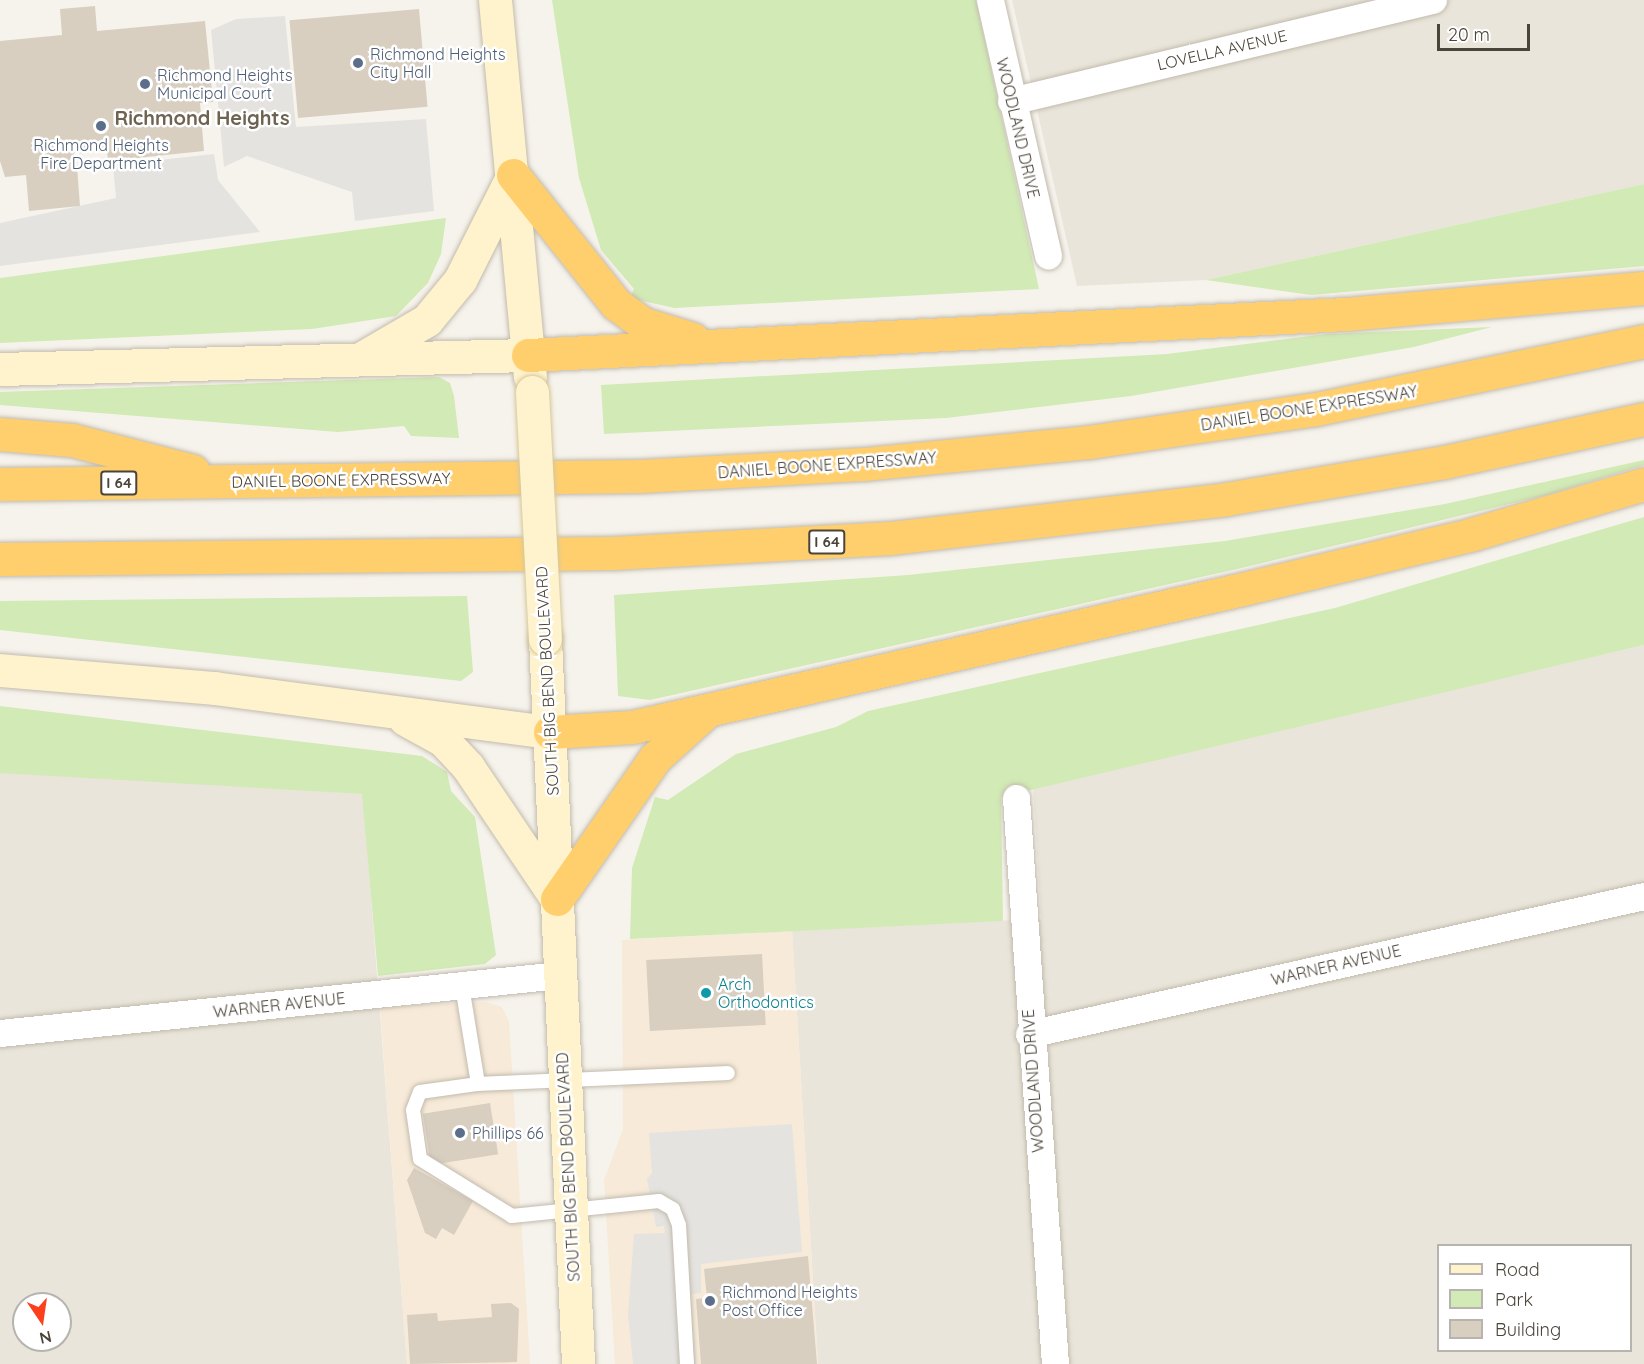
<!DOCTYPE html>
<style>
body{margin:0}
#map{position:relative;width:1644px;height:1364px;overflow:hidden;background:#f6f3ec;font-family:Quicksand,sans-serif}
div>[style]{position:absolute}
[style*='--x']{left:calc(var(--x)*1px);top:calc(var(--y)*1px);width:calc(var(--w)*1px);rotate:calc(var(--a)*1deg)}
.residential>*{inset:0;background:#eae5da}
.commercial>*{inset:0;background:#f7ead8}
.green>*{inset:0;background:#d2eab5}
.parking>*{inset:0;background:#e5e3e0}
.building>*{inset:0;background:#d8cfc1;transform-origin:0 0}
.roads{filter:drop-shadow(0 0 2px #c2bbae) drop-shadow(0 0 2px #c2bbae)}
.service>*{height:14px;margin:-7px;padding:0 7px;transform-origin:7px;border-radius:7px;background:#fff}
.minor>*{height:27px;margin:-13.5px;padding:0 13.5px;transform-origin:13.5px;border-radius:13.5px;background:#fff}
.secondary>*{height:33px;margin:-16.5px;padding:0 16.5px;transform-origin:16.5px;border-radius:16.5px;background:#fff3cd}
.motorway>*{height:33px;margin:-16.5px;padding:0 16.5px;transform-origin:16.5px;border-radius:16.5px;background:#ffcf6e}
.bridges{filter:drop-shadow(0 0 2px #d6c79b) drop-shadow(0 0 2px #d6c79b)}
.secondary-bridge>*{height:33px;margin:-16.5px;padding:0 16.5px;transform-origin:16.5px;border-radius:16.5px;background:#fff3cd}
.dots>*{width:16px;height:16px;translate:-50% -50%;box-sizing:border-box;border:3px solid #fff;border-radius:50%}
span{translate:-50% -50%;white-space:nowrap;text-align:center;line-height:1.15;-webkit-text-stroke:5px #fff;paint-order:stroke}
.shield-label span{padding:2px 4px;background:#fff;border:2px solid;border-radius:4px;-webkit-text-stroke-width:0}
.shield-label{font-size:15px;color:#4b4439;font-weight:700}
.street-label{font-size:16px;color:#4b4439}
.service-label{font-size:16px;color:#4e5e75}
.left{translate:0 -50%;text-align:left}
.culture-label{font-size:16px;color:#0d838f}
.quarter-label{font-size:20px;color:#6e6250;font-weight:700}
.legend{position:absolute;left:1437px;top:1244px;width:195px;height:108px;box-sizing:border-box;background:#fff;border:2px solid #b7b4b0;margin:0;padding:8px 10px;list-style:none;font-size:18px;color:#4b4439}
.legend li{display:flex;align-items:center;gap:12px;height:30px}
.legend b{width:30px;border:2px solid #b7b4b0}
.north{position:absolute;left:12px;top:1292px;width:60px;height:60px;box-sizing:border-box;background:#fff;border:2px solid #b7b4b0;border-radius:50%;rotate:167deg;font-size:16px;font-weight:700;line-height:24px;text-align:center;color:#4b4439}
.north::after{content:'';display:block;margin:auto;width:21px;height:27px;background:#fc3f1d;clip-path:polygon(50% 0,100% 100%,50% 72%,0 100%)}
.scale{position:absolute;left:1437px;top:24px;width:93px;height:27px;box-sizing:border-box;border:3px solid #4b4439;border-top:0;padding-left:8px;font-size:18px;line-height:21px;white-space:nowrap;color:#4b4439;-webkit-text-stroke:4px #fff;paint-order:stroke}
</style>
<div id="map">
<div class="residential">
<div style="clip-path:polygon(1012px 0,1644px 0,1644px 184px,1206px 280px,1077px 286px)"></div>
<div style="clip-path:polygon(evenodd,1644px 645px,1644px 1364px,818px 1364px,792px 931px,1041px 919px,1033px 786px,1644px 645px,1438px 1246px,1630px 1246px,1630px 1350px,1438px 1350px,1438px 1246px)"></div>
<div style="clip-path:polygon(evenodd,16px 771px,363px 794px,407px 1364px,0 1364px,0 773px,16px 771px,24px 1304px,60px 1304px,60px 1340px,24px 1340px,24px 1304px)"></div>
</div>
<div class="commercial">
<div style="clip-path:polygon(792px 931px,818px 1364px,615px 1364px,604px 1180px,623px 1129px,622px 940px)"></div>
<div style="clip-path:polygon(486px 1002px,502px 1007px,509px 1021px,530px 1364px,407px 1364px,380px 1007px)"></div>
</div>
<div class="green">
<div style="clip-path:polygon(552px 0,976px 0,1039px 289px,674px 308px,630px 298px,634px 289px,601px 250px,579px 178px)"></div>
<div style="clip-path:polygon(1644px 184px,1644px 266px,1311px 295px,1206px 280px)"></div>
<div style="clip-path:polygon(446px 218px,441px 254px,428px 283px,396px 316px,312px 329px,0 343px,0 278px)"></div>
<div style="clip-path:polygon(1492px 327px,1414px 347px,1131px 396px,946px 418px,604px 434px,601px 385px,1167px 354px,1326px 334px)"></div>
<div style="clip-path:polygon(439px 377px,450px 383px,454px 396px,459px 438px,411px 436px,404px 426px,338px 432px,0 405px,0 392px)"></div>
<div style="clip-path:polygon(1644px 460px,1644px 465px,1547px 495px,1237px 569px,650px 700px,618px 696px,614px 595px,908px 575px,1225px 541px,1445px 504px)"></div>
<div style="clip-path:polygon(1644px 517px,1644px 645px,1001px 797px,1003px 921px,630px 939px,632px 868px,655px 797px,668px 800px,736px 754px,836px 727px,868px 711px,1335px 608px)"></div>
<div style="clip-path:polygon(467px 596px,473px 672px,461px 681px,0 630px,0 601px)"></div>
<div style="clip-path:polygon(0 706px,422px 756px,447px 772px,451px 791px,475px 817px,496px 955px,485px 964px,378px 976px,362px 794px,0 773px)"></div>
</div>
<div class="parking">
<div style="clip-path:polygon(285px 16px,296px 127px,426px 119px,434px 211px,355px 221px,352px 192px,247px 156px,224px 167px,211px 30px,236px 19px)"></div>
<div style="clip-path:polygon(214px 154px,218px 180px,260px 232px,0 266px,0 223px,116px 198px,113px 165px)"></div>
<div style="clip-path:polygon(792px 1124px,802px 1252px,701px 1264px,701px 1293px,691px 1294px,696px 1364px,633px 1364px,628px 1315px,634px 1234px,665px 1233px,664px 1226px,656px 1227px,647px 1179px,652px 1173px,649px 1133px)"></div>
</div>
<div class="building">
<div style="clip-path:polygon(95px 6px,97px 31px,205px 21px,213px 102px,200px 103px,204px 151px,108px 161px,107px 150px,76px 153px,80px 206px,29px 211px,26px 175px,5px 177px,0 161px,0 41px,62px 35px,60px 9px)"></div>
<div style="left:419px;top:9px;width:98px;height:130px;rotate:85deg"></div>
<div style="left:762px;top:954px;width:71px;height:116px;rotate:87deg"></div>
<div style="left:490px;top:1103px;width:52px;height:68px;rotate:81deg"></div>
<div style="clip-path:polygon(414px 1168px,473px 1201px,454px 1235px,442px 1228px,436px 1239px,425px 1233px,407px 1180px)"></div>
<div style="clip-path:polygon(808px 1256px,817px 1364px,701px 1364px,696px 1299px,707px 1298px,704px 1269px)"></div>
<div style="clip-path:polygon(511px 1303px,519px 1309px,517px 1362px,410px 1364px,407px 1315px,437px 1313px,438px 1321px,492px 1317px,491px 1304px)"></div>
</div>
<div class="roads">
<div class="service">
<div style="--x:462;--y:986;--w:99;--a:80.7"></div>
<div style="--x:687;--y:1364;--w:139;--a:-93.3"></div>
<div style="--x:679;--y:1225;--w:17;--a:-111"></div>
<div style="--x:673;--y:1209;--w:16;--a:-150"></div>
<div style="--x:659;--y:1201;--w:148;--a:174.2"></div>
<div style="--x:512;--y:1216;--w:108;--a:-148.2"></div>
<div style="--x:420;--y:1159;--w:49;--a:-98.1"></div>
<div style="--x:413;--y:1110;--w:19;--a:-69"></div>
<div style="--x:420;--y:1092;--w:59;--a:-7.9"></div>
<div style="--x:478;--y:1084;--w:250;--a:-2.5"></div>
</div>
<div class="minor">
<div style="--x:990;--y:0;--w:262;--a:77.2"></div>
<div style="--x:1011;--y:101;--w:434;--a:-13.5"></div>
<div style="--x:1016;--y:798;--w:567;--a:86.06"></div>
<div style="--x:0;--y:1033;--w:562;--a:-5.92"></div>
<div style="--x:1029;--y:1034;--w:630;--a:-12.65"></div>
</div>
<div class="secondary">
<div style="--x:495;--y:0;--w:378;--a:84.7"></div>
<div style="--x:362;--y:358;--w:75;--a:-30.3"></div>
<div style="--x:427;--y:320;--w:52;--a:-50.5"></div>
<div style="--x:460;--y:280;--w:118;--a:-63.2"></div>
<div style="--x:0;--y:369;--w:528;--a:-1.52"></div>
<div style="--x:545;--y:639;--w:726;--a:87.39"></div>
<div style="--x:0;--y:670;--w:215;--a:4.8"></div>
<div style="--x:214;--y:688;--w:339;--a:7.5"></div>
<div style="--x:405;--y:719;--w:43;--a:28.9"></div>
<div style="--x:443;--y:740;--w:37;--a:47"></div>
<div style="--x:468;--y:767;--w:159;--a:56"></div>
</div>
<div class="motorway">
<div style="--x:513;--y:175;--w:165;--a:51.4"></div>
<div style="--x:616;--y:304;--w:34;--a:36"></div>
<div style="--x:644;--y:324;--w:51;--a:17"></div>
<div style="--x:528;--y:355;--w:819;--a:-2.87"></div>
<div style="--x:1346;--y:314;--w:299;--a:-5"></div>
<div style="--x:0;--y:434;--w:72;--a:4.8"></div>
<div style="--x:72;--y:440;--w:125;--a:14.4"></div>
<div style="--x:0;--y:484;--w:640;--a:-0.72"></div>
<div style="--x:640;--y:476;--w:224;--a:-3.1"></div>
<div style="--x:864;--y:464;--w:226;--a:-5.6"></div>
<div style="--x:1089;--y:442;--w:229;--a:-8.3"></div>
<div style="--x:1316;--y:409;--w:335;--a:-11.7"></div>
<div style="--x:0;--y:559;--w:613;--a:-0.56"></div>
<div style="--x:613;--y:553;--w:278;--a:-3.1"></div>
<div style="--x:891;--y:538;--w:337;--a:-6.6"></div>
<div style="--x:1226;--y:499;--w:222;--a:-9.6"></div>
<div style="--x:1445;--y:462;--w:204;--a:-12.2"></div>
<div style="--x:550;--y:732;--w:82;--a:-3.5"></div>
<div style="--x:632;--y:727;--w:626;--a:-12.73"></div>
<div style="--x:1243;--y:589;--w:236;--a:-13.4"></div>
<div style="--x:1473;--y:534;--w:178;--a:-16.3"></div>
<div style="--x:557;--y:899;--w:172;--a:-55.2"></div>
<div style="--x:655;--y:758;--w:70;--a:-42.1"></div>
</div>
</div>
<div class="bridges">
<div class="secondary-bridge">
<div style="--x:532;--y:392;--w:247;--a:87"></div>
</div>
</div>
<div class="dots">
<div style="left:358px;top:63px;background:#5c6f8a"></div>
<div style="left:145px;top:84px;background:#5c6f8a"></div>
<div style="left:101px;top:126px;background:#5c6f8a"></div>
<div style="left:706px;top:993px;background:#0f9aa8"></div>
<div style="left:460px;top:1133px;background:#5c6f8a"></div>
<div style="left:710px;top:1301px;background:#5c6f8a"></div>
</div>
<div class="shield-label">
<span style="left:119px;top:483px">I 64</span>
<span style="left:827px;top:542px">I 64</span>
</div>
<div class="street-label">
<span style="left:1222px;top:50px;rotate:-13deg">LOVELLA AVENUE</span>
<span style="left:1018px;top:128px;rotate:77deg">WOODLAND DRIVE</span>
<span style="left:1309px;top:408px;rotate:-9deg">DANIEL BOONE EXPRESSWAY</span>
<span style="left:827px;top:465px;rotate:-4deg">DANIEL BOONE EXPRESSWAY</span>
<span style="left:341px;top:480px;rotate:-1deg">DANIEL BOONE EXPRESSWAY</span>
<span style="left:547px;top:681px;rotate:-93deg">SOUTH BIG BEND BOULEVARD</span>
<span style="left:1336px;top:965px;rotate:-13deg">WARNER AVENUE</span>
<span style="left:279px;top:1005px;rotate:-6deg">WARNER AVENUE</span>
<span style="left:1033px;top:1081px;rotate:-94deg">WOODLAND DRIVE</span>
<span style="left:568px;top:1167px;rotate:-93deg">SOUTH BIG BEND BOULEVARD</span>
</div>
<div class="service-label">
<span class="left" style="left:370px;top:63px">Richmond Heights<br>City Hall</span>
<span class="left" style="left:157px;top:84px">Richmond Heights<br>Municipal Court</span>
<span style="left:101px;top:154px">Richmond Heights<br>Fire Department</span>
<span class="left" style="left:472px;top:1133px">Phillips 66</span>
<span class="left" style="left:722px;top:1301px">Richmond Heights<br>Post Office</span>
</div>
<div class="culture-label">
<span class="left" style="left:718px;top:993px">Arch<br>Orthodontics</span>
</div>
<div class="quarter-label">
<span style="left:202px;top:117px">Richmond Heights</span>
</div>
<ul class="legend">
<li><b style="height:8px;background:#fff3cd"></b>Road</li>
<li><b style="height:16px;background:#d2eab5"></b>Park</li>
<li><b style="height:16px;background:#d8cfc1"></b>Building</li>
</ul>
<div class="north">N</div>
<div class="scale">20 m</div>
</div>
